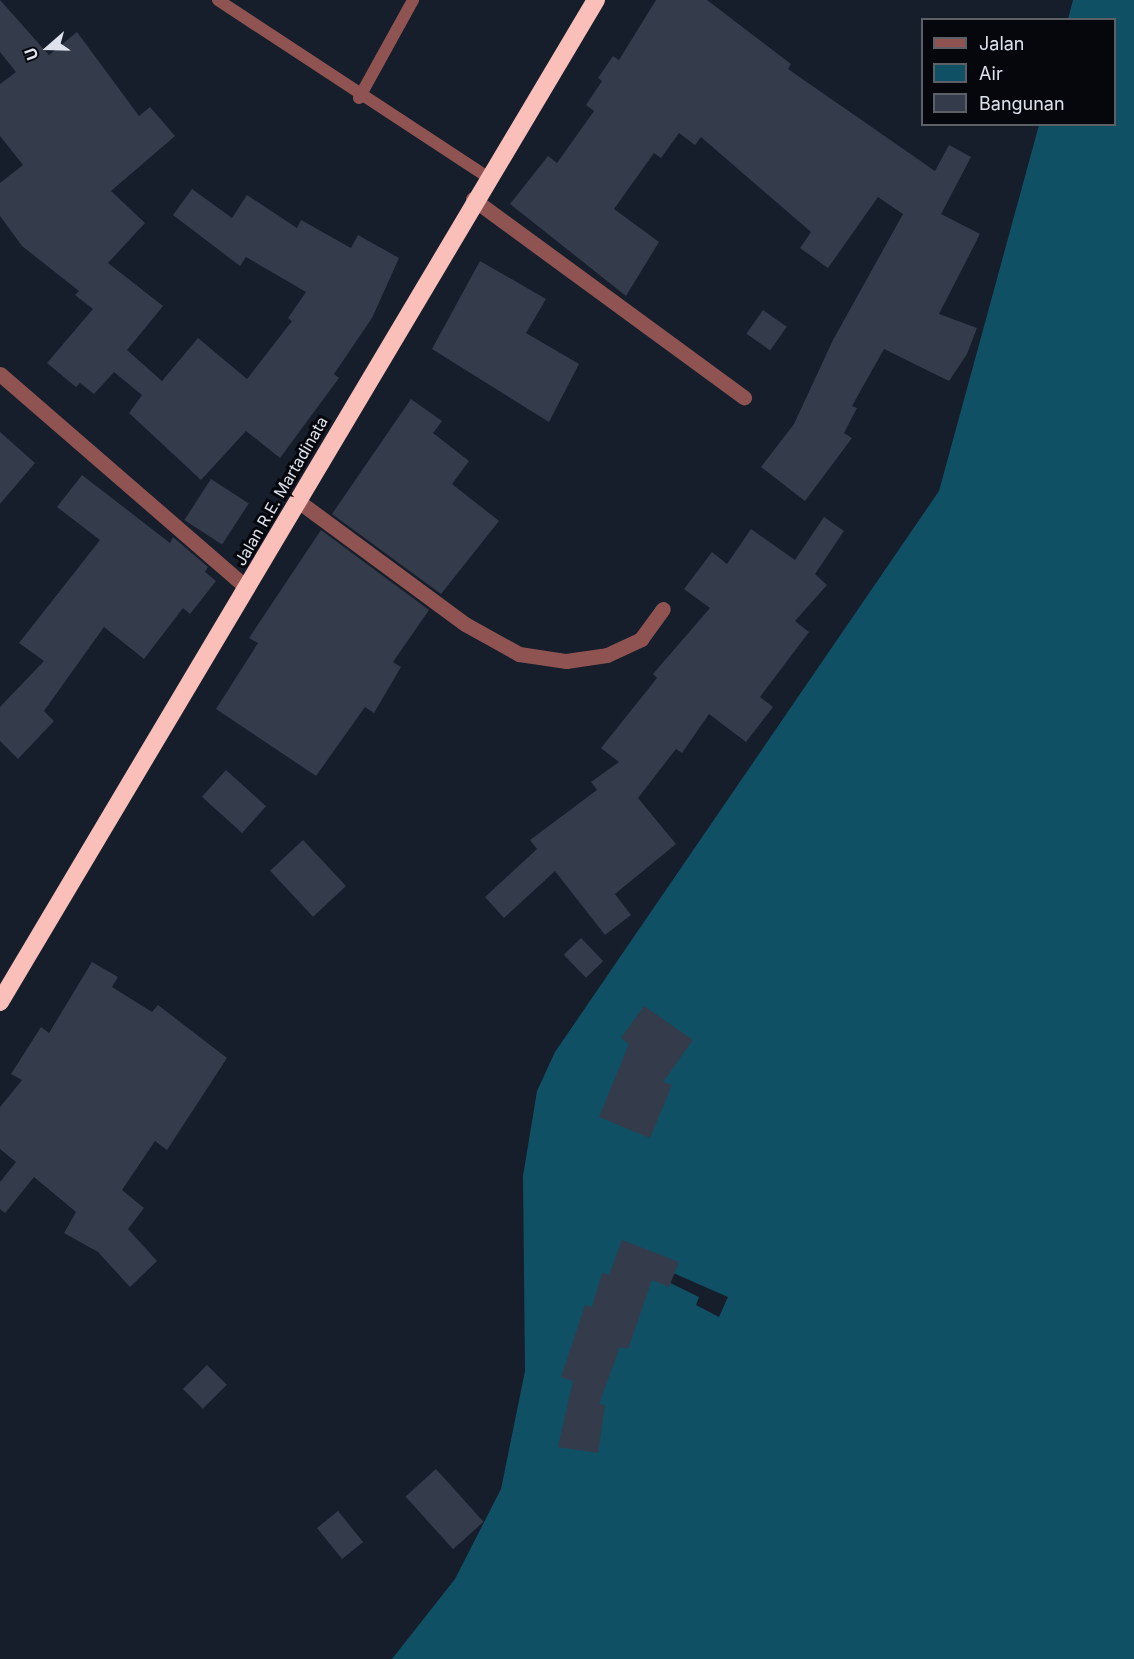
<!DOCTYPE html>
<style>
body{margin:0}
#map{position:relative;width:1134px;height:1659px;overflow:hidden;background:#161d2b;font-family:Inter,sans-serif}
div>[style]{position:absolute}
[style*='--x']{left:calc(var(--x)*1px);top:calc(var(--y)*1px);width:calc(var(--w)*1px);rotate:calc(var(--a)*1deg)}
.water>*{inset:0;background:#105065}
.pier>*{inset:0;background:#161d2b}
.building>*{inset:0;background:#343b4b;transform-origin:0 0}
.lane>*{height:12px;margin:-6px;padding:0 6px;transform-origin:6px;border-radius:6px;background:#8f5451}
.street>*{height:15px;margin:-7.5px;padding:0 7.5px;transform-origin:7.5px;border-radius:7.5px;background:#8f5451}
.highway>*{height:18px;margin:-9px;padding:0 9px;transform-origin:9px;border-radius:9px;background:#fbbfba}
span{translate:-50% -50%;white-space:nowrap;text-align:center;line-height:1.15;-webkit-text-stroke:6px #05070d;paint-order:stroke}
.street-label{font-size:16px;color:#dee2ec}
.legend{position:absolute;left:921px;top:18px;width:195px;height:108px;box-sizing:border-box;background:#05070d;border:2px solid #5c5f66;margin:0;padding:8px 10px;list-style:none;font-size:18px;color:#dee2ec}
.legend li{display:flex;align-items:center;gap:12px;height:30px}
.legend b{width:30px;border:2px solid #5c5f66}
.north{position:absolute;left:18px;top:18px;width:60px;height:60px;-webkit-text-stroke:4px #05070d;paint-order:stroke;rotate:250deg;font-size:16px;font-weight:700;line-height:24px;text-align:center;color:#dee2ec}
.north::after{content:'';display:block;margin:auto;width:21px;height:27px;background:#dee2ec;clip-path:polygon(50% 0,100% 100%,50% 72%,0 100%)}
</style>
<div id="map">
<div class="water">
<div style="clip-path:polygon(1073px 0,1134px 0,1134px 1659px,392px 1659px,455px 1579px,501px 1489px,525px 1371px,523px 1176px,537px 1091px,555px 1052px,939px 491px,1039px 125px,1114px 124px,1114px 20px,1068px 19px)"></div>
</div>
<div class="pier">
<div style="clip-path:polygon(632px 1255px,728px 1297px,719px 1317px,696px 1305px,699px 1297px,629px 1263px)"></div>
</div>
<div class="building">
<div style="clip-path:polygon(0 0,49px 55px,77px 32px,139px 116px,150px 107px,175px 136px,111px 191px,145px 223px,108px 263px,163px 306px,127px 350px,162px 381px,198px 338px,247px 379px,292px 321px,288px 318px,306px 292px,246px 257px,240px 266px,173px 215px,192px 189px,232px 218px,247px 195px,297px 228px,301px 220px,351px 248px,358px 235px,399px 258px,372px 318px,334px 374px,339px 378px,280px 458px,246px 431px,201px 480px,129px 413px,142px 395px,114px 372px,94px 394px,80px 383px,76px 387px,47px 363px,93px 309px,75px 295px,79px 291px,22px 246px,0 216px,0 183px,23px 165px,0 136px,0 84px,16px 72px,0 52px)"></div>
<div style="clip-path:polygon(656px 0,707px 0,791px 64px,788px 69px,935px 171px,949px 145px,971px 157px,941px 214px,980px 234px,939px 314px,977px 328px,967px 354px,949px 381px,884px 349px,852px 406px,857px 408px,844px 433px,852px 438px,805px 501px,761px 467px,794px 424px,833px 340px,903px 214px,878px 197px,828px 268px,800px 248px,811px 232px,701px 137px,695px 145px,679px 133px,661px 158px,654px 153px,614px 209px,659px 242px,626px 296px,510px 204px,548px 156px,557px 163px,594px 111px,586px 105px,602px 81px,598px 78px,613px 56px,619px 60px)"></div>
<div style="clip-path:polygon(480px 261px,546px 299px,526px 333px,579px 364px,549px 422px,432px 349px)"></div>
<div style="left:763px;top:310px;width:29px;height:29px;rotate:35deg"></div>
<div style="clip-path:polygon(411px 399px,442px 421px,433px 433px,469px 461px,452px 484px,499px 521px,441px 594px,332px 514px)"></div>
<div style="clip-path:polygon(0 432px,35px 463px,0 504px)"></div>
<div style="clip-path:polygon(82px 475px,170px 543px,173px 537px,208px 567px,205px 572px,216px 581px,190px 614px,183px 608px,144px 659px,104px 627px,44px 711px,54px 721px,18px 759px,0 741px,0 707px,44px 661px,19px 643px,100px 540px,57px 507px)"></div>
<div style="left:211px;top:479px;width:45px;height:49px;rotate:33deg"></div>
<div style="clip-path:polygon(824px 517px,844px 531px,815px 574px,827px 585px,795px 621px,809px 632px,760px 697px,773px 707px,746px 742px,709px 714px,682px 753px,676px 749px,638px 798px,676px 844px,615px 894px,631px 915px,605px 935px,555px 871px,504px 918px,485px 897px,537px 849px,530px 840px,597px 790px,591px 782px,619px 762px,601px 748px,657px 678px,653px 674px,710px 608px,684px 589px,712px 552px,727px 564px,751px 529px,795px 560px)"></div>
<div style="clip-path:polygon(321px 530px,429px 610px,393px 662px,401px 667px,374px 713px,365px 707px,316px 776px,216px 709px,258px 643px,249px 638px)"></div>
<div style="left:226px;top:770px;width:54px;height:36px;rotate:42deg"></div>
<div style="left:303px;top:840px;width:63px;height:45px;rotate:47deg"></div>
<div style="left:581px;top:938px;width:32px;height:24px;rotate:46deg"></div>
<div style="clip-path:polygon(92px 962px,118px 977px,112px 987px,152px 1012px,158px 1005px,227px 1058px,167px 1150px,155px 1141px,122px 1190px,144px 1208px,128px 1229px,157px 1261px,130px 1287px,98px 1252px,64px 1233px,76px 1212px,34px 1177px,5px 1213px,0 1209px,0 1182px,16px 1162px,0 1149px,0 1107px,22px 1080px,11px 1074px,41px 1027px,49px 1033px)"></div>
<div style="clip-path:polygon(644px 1006px,693px 1040px,663px 1082px,672px 1085px,650px 1138px,599px 1117px,629px 1044px,621px 1038px)"></div>
<div style="clip-path:polygon(622px 1240px,679px 1262px,669px 1287px,652px 1280px,628px 1349px,620px 1347px,599px 1404px,605px 1405px,598px 1453px,558px 1447px,573px 1381px,561px 1377px,585px 1305px,592px 1307px,602px 1273px,609px 1275px)"></div>
<div style="left:207px;top:1365px;width:28px;height:34px;rotate:45deg"></div>
<div style="left:436px;top:1469px;width:71px;height:41px;rotate:48deg"></div>
<div style="left:338px;top:1511px;width:40px;height:27px;rotate:51deg"></div>
</div>
<div class="lane">
<div style="--x:218;--y:0;--w:322;--a:33.3"></div>
<div style="--x:359;--y:98;--w:112;--a:-61.1"></div>
</div>
<div class="street">
<div style="--x:473;--y:199;--w:336;--a:36.2"></div>
<div style="--x:0;--y:374;--w:327;--a:40.9"></div>
<div style="--x:298;--y:501;--w:207;--a:36.4"></div>
<div style="--x:465;--y:624;--w:62;--a:29.1"></div>
<div style="--x:519;--y:654;--w:48;--a:8.5"></div>
<div style="--x:566;--y:661;--w:41;--a:-8.3"></div>
<div style="--x:607;--y:655;--w:38;--a:-25"></div>
<div style="--x:641;--y:639;--w:37;--a:-54"></div>
</div>
<div class="highway">
<div style="--x:0;--y:1002;--w:1166;--a:-59.26"></div>
</div>
<div class="street-label">
<span style="left:281px;top:491px;rotate:-60deg">Jalan R.E. Martadinata</span>
</div>
<ul class="legend">
<li><b style="height:8px;background:#8f5451"></b>Jalan</li>
<li><b style="height:16px;background:#105065"></b>Air</li>
<li><b style="height:16px;background:#343b4b"></b>Bangunan</li>
</ul>
<div class="north">U</div>
</div>
